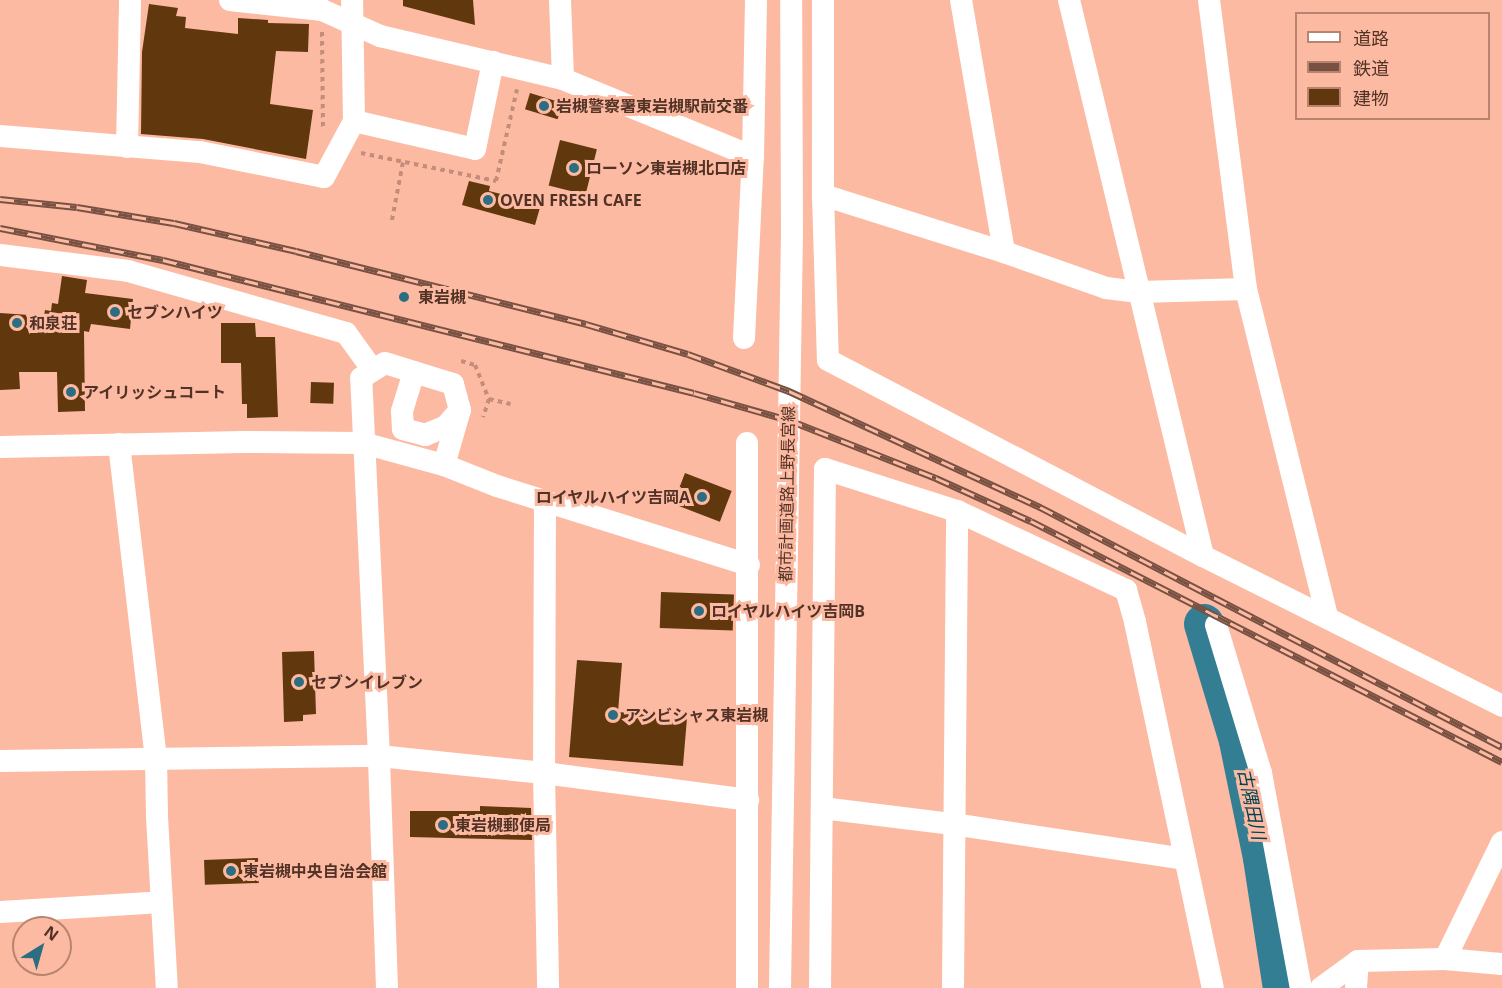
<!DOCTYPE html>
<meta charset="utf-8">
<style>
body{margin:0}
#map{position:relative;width:1502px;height:988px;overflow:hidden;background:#fcbaa2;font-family:"Open Sans","Noto Sans JP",sans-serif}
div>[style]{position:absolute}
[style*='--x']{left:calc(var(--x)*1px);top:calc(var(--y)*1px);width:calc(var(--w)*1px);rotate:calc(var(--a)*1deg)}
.river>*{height:40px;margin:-20px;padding:0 20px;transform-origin:20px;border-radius:20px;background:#347e94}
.building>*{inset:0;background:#61370d;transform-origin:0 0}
.path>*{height:4px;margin-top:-2px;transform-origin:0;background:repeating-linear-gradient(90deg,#c48d79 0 4.5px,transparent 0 9px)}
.minor>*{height:22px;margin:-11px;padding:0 11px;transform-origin:11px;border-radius:11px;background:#fff}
.rail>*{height:7px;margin-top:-3.5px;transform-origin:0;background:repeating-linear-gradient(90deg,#fcbaa2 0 14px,#795142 0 28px);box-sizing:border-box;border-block:2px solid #795142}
.dots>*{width:16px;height:16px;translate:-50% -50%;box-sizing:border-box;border:3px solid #fcbaa2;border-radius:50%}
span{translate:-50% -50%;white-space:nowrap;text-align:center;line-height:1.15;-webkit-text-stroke:6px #fcbaa2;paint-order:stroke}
.poi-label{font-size:16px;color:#533226;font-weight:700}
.left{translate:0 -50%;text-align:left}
.right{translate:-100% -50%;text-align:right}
.street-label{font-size:16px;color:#533226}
.water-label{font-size:18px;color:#004454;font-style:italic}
.legend{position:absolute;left:1295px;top:12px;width:195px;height:108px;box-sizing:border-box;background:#fcbaa2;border:2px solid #b88470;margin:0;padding:8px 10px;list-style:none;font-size:18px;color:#533226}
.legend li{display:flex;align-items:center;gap:12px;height:30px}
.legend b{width:30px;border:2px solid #b88470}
.north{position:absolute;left:12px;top:916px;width:60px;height:60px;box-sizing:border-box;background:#fcbaa2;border:2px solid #b88470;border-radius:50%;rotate:37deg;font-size:16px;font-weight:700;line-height:24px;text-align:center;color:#533226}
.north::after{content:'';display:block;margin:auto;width:21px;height:27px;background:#2c6d81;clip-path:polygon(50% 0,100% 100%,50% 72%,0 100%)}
</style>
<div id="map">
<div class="river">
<div style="--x:1204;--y:624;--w:122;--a:73.3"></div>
<div style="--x:1239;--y:741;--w:119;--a:78.4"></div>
<div style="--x:1263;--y:858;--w:132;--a:81.3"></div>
</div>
<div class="building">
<div style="clip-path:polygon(403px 0,473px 0,475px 25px,403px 6px)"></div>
<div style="clip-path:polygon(149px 4px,178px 8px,176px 16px,186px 17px,185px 28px,238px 34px,238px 18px,268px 20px,268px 23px,309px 24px,308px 52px,276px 51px,270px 104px,313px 110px,306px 159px,203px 139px,141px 134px,142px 52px)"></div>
<div style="left:530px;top:93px;width:34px;height:17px;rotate:17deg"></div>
<div style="left:560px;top:140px;width:38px;height:47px;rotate:14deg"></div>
<div style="clip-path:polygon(469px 181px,490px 186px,489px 191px,541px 204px,535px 225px,462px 205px)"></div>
<div style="clip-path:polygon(62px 276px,87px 280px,85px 293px,133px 299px,130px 329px,91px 324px,89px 332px,84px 331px,85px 411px,58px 412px,57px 372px,19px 372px,20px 389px,0 390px,0 313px,44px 316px,45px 310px,51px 311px,52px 303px,58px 304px)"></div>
<div style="clip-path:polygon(221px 323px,255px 323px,256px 337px,275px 337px,278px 417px,247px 418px,247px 404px,242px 404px,241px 363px,221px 363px)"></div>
<div style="left:311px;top:382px;width:23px;height:21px;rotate:2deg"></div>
<div style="left:685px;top:473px;width:50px;height:33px;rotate:21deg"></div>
<div style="left:661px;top:592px;width:73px;height:36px;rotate:2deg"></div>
<div style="clip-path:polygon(314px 651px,316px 714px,303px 715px,303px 721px,284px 722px,282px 652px)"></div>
<div style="clip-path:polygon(577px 660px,622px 663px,618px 712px,687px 718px,683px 766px,569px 757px)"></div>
<div style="clip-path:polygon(480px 806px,531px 808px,532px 840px,410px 837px,410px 811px,480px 811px)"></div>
<div style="left:258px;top:858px;width:25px;height:54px;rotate:88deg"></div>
</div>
<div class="path">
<div style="--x:322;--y:32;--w:97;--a:89.4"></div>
<div style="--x:361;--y:153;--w:138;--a:11.7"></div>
<div style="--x:496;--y:181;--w:94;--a:-77.1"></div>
<div style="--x:392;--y:220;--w:59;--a:-79.3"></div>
<div style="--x:461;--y:361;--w:15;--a:16"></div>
<div style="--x:475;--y:365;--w:37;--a:68"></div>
<div style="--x:489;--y:399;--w:19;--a:108"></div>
<div style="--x:489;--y:399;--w:22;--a:13"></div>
</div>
<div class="minor">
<div style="--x:230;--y:0;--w:93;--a:6.2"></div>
<div style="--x:322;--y:10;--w:64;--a:24.1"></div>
<div style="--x:380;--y:36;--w:188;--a:13.2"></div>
<div style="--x:563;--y:79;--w:205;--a:22.3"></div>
<div style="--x:560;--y:0;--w:79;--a:87.8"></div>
<div style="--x:823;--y:0;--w:195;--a:90"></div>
<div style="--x:823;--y:195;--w:165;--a:88.3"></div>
<div style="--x:828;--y:360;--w:423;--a:27.6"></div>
<div style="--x:1203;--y:556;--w:335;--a:26.6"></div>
<div style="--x:961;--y:0;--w:256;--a:80.3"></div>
<div style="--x:1069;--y:0;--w:572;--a:76.45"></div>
<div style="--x:1209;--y:0;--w:291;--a:82.7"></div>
<div style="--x:1246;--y:289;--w:338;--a:76.1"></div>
<div style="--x:354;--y:121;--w:124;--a:13"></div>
<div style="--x:475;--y:149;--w:89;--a:-78.3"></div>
<div style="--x:0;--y:136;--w:201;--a:4.6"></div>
<div style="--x:200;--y:152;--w:126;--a:11.4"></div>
<div style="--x:324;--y:177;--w:64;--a:-61.8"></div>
<div style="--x:354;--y:121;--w:121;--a:-90.9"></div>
<div style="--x:127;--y:147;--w:147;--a:-88.8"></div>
<div style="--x:823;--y:195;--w:190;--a:17.5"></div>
<div style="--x:1004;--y:252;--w:108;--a:19.4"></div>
<div style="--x:1106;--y:288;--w:33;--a:7"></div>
<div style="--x:1139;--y:292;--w:107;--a:-1.6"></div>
<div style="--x:0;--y:255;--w:129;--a:7.1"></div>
<div style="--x:128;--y:271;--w:227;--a:15.9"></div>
<div style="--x:346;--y:333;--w:44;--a:54.2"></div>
<div style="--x:744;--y:338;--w:181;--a:-87.2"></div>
<div style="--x:753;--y:157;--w:157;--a:-88.9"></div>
<div style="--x:414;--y:372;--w:41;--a:107.1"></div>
<div style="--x:402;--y:411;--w:18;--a:87"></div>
<div style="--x:403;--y:429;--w:23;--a:15"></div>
<div style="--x:425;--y:435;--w:23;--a:-23"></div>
<div style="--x:446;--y:426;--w:20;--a:-49"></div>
<div style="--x:119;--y:444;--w:316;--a:83.3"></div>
<div style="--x:156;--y:758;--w:59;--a:89"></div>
<div style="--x:157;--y:817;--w:171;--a:86.7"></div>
<div style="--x:0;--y:447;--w:243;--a:-1.2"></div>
<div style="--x:243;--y:442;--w:120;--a:0.5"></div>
<div style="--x:363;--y:443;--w:84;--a:15.2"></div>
<div style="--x:444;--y:465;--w:57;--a:21.6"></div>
<div style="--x:497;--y:486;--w:264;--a:17.4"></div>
<div style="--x:545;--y:501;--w:272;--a:90.2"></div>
<div style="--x:544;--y:773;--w:215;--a:88.9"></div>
<div style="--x:1216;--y:625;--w:155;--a:73.1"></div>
<div style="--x:1261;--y:773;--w:219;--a:79.5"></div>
<div style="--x:0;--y:761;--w:379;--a:-0.8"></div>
<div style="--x:379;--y:756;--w:166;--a:5.9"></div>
<div style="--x:544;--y:773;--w:206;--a:7.5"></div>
<div style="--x:822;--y:808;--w:132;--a:7"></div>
<div style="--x:953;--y:824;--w:234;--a:8.6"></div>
<div style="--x:0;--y:912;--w:162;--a:-3.5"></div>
<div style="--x:1445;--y:959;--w:130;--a:-64"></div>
<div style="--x:387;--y:988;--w:232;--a:-92"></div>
<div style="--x:379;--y:756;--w:378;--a:-92.7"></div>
<div style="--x:361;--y:378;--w:28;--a:-32"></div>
<div style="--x:385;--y:363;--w:71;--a:17.2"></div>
<div style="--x:453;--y:384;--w:27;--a:75"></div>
<div style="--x:460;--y:410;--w:57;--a:106.2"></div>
<div style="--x:747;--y:988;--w:545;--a:-90"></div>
<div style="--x:780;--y:988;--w:754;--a:-89.09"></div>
<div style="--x:792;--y:234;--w:234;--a:-90.2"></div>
<div style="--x:820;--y:988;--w:519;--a:-89.45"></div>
<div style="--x:825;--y:469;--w:139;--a:17.7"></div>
<div style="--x:957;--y:511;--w:187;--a:25.1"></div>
<div style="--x:1126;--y:590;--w:33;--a:74"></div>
<div style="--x:1135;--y:622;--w:374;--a:78"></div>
<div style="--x:953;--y:988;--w:477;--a:-89.5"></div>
<div style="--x:1321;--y:988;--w:46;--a:-36.1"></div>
<div style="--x:1358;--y:961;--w:87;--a:-1.3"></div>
<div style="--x:1445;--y:959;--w:57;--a:5"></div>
<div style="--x:1356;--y:988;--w:27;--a:-86"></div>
</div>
<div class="rail">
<div style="--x:0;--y:199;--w:77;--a:5.9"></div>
<div style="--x:77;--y:207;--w:98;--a:9.4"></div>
<div style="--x:174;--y:223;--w:125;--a:12.9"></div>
<div style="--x:296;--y:251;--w:299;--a:14.1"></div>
<div style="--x:586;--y:324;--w:106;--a:16.4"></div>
<div style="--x:688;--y:354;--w:108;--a:20.1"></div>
<div style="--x:789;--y:391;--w:277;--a:24.8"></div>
<div style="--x:1040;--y:507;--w:521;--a:27.45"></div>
<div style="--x:0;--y:228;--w:166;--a:11.1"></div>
<div style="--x:163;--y:260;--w:547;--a:14.06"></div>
<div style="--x:694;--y:393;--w:99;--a:15.9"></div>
<div style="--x:789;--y:420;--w:158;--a:21.5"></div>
<div style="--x:936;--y:478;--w:104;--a:24.4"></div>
<div style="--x:1031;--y:521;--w:529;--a:27.1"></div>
</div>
<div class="dots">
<div style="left:544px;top:106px;background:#2c6d81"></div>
<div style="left:574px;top:168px;background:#2c6d81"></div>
<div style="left:488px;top:200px;background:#2c6d81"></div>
<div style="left:404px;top:297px;background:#2c6d81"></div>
<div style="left:115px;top:312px;background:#2c6d81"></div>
<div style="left:17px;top:323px;background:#2c6d81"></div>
<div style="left:71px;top:392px;background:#2c6d81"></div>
<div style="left:702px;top:497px;background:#2c6d81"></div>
<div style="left:699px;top:611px;background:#2c6d81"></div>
<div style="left:299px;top:682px;background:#2c6d81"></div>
<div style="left:613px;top:715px;background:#2c6d81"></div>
<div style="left:443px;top:825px;background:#2c6d81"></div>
<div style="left:231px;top:871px;background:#2c6d81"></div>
</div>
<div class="poi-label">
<span class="left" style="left:556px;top:106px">岩槻警察署東岩槻駅前交番</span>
<span class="left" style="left:586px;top:168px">ローソン東岩槻北口店</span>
<span class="left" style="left:500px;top:200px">OVEN FRESH CAFE</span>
<span class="left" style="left:418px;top:297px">東岩槻</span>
<span class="left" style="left:127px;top:312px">セブンハイツ</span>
<span class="left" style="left:29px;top:323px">和泉荘</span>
<span class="left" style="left:83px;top:392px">アイリッシュコート</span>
<span class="right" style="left:690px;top:497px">ロイヤルハイツ吉岡A</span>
<span class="left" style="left:711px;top:611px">ロイヤルハイツ吉岡B</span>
<span class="left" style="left:311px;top:682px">セブンイレブン</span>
<span class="left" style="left:625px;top:715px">アンビシャス東岩槻</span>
<span class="left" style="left:455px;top:825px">東岩槻郵便局</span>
<span class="left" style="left:243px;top:871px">東岩槻中央自治会館</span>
</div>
<div class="street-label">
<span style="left:787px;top:494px;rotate:-89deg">都市計画道路上野長宮線</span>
</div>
<div class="water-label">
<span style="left:1252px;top:804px;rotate:78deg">古隅田川</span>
</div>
<ul class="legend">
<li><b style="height:8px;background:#fff"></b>道路</li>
<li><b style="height:8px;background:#795142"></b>鉄道</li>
<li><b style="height:16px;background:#61370d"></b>建物</li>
</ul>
<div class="north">N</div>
</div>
